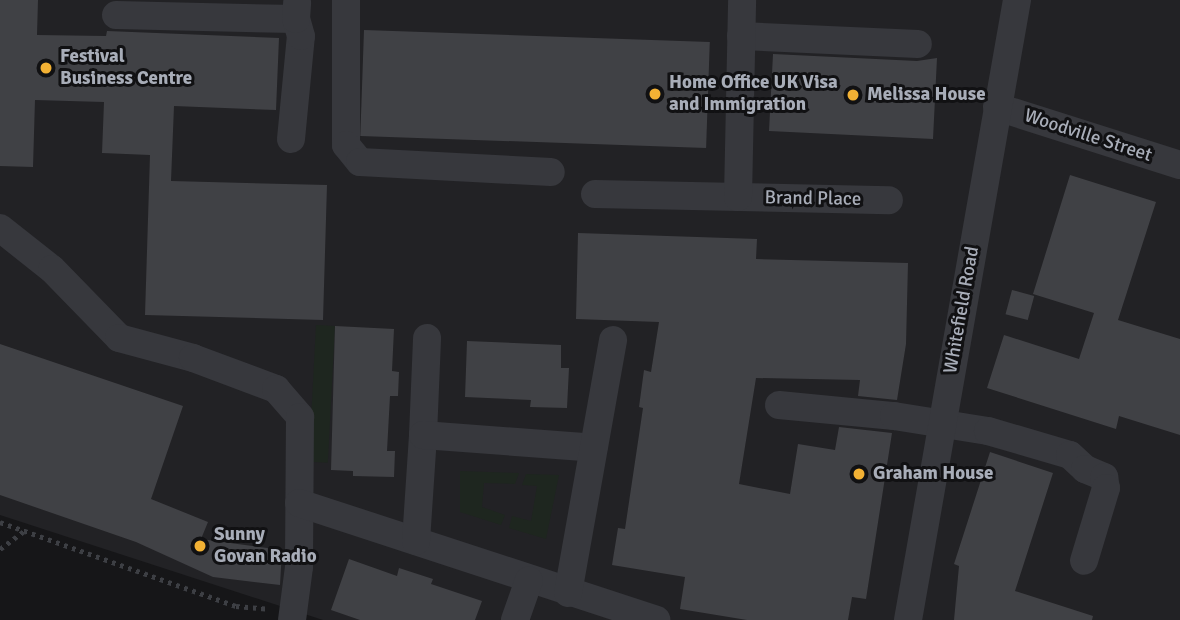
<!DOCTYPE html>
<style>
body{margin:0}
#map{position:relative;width:1180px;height:620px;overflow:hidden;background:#161618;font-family:Signika,sans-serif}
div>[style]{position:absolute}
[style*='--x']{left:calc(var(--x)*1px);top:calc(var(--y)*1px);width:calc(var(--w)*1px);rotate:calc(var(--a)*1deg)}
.built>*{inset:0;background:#222225}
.green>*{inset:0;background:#1e261f;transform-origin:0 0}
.building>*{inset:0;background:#404145;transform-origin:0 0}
.path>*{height:4.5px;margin-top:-2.25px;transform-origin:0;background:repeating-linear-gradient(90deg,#3d3f44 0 3.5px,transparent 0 8.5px)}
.minor>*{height:28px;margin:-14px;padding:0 14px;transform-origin:14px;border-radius:14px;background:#37383d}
.dots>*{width:19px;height:19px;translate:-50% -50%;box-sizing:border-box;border:4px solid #111113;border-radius:50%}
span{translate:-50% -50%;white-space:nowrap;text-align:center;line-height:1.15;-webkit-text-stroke:6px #111113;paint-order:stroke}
.poi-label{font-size:19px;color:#a8adb8;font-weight:700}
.left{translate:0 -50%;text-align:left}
.street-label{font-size:19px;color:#a8adb8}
</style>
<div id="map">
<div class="built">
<div style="clip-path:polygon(0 0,1180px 0,1180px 620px,323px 620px,0 515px)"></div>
</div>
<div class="green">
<div style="left:316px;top:325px;width:19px;height:137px;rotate:3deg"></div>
<div style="clip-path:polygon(460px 471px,519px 473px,515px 484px,484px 483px,482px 507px,505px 515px,501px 525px,460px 512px)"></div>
<div style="clip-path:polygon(526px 474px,559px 475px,546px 539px,509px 528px,512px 516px,531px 521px,537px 486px,522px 485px)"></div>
</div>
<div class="building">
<div style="clip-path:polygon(0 0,38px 0,37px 35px,106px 36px,107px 31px,279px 38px,276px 110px,174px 106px,171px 181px,327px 185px,323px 320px,145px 315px,150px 155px,102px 153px,104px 102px,35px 100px,33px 167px,0 166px)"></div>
<div style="left:364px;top:30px;width:346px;height:106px;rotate:2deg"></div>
<div style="clip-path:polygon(773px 54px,917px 61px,937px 58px,933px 139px,769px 131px)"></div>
<div style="clip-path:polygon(1070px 175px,1156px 202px,1118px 320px,1180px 339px,1180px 435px,1119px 416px,1116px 429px,987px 388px,1004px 335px,1079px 359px,1094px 313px,1033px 294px)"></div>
<div style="clip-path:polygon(578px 233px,757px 239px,756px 259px,908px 263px,906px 344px,897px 400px,858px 396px,860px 380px,756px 378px,739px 484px,790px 494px,798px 444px,835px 450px,839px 427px,892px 433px,866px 599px,852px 597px,848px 620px,747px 620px,680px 609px,685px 577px,612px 565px,618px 528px,625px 529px,643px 408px,639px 407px,644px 370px,651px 372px,659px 322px,576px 319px)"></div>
<div style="left:1012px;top:290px;width:23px;height:25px;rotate:15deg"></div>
<div style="clip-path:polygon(335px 326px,394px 329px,392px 371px,399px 372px,398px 396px,390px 396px,387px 451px,395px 451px,394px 477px,353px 476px,353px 471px,331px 470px)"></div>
<div style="clip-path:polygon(467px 341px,561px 345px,561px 368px,569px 368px,567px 408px,530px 407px,531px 400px,465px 397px)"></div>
<div style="clip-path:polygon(0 344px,183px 406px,151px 499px,208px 522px,201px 539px,282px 550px,280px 585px,213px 577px,136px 542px,0 495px)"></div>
<div style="clip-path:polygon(990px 452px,1053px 473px,1015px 591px,1093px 616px,1092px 620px,954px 620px,959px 566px,954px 564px)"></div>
<div style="clip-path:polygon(349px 559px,397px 576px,399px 568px,433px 579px,431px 584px,482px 601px,475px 620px,360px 620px,331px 610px)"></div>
</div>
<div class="path">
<div style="--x:0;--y:522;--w:251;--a:19.6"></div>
<div style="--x:236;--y:606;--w:32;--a:5"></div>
<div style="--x:0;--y:549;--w:30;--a:-37"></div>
</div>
<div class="minor">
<div style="--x:346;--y:0;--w:145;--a:90"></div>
<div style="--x:346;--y:145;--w:22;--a:51"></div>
<div style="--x:360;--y:162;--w:191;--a:3"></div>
<div style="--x:116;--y:15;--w:180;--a:1.3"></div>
<div style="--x:741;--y:36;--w:177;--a:2.6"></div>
<div style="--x:997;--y:107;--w:192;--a:17.6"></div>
<div style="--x:291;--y:139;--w:103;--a:-84.5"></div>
<div style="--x:301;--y:36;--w:18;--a:-106"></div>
<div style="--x:296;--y:19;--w:16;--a:-86"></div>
<div style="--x:595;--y:194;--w:294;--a:1.2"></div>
<div style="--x:738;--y:197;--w:197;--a:-88.8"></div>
<div style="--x:0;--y:228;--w:66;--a:38.3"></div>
<div style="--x:52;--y:269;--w:96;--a:45.8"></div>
<div style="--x:119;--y:338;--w:77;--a:15.1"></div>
<div style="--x:193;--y:358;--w:89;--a:20.5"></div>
<div style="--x:276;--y:389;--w:37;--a:49"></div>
<div style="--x:300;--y:417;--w:150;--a:90.4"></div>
<div style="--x:299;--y:567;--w:53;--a:97.5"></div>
<div style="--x:779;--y:405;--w:116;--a:5.5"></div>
<div style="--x:894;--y:416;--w:95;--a:9.1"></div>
<div style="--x:988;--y:431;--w:85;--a:16.3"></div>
<div style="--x:1070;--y:455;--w:21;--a:43"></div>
<div style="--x:1085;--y:469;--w:21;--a:23"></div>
<div style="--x:1104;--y:477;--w:11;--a:80"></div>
<div style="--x:1106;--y:488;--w:76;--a:106.8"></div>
<div style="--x:423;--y:435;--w:97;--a:-87.6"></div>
<div style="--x:299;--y:503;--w:376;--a:18.1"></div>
<div style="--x:416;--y:541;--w:106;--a:-86.2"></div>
<div style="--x:423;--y:435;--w:171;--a:4.3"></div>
<div style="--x:568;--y:593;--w:257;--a:-79.9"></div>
<div style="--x:515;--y:620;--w:42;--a:-70.7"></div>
<div style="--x:908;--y:620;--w:630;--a:-80.03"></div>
</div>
<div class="dots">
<div style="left:46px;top:68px;background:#f2b134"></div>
<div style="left:655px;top:94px;background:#f2b134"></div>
<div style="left:853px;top:95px;background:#f2b134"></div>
<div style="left:859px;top:474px;background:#f2b134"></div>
<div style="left:200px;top:546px;background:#f2b134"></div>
</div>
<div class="poi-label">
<span class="left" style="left:60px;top:68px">Festival<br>Business Centre</span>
<span class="left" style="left:669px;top:94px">Home Office UK Visa<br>and Immigration</span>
<span class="left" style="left:867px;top:95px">Melissa House</span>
<span class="left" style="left:873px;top:474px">Graham House</span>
<span class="left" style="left:214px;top:546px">Sunny<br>Govan Radio</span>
</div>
<div class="street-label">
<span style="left:1088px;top:136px;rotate:18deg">Woodville Street</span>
<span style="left:813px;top:199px;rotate:1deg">Brand Place</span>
<span style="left:962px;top:310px;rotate:-80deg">Whitefield Road</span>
</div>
</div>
